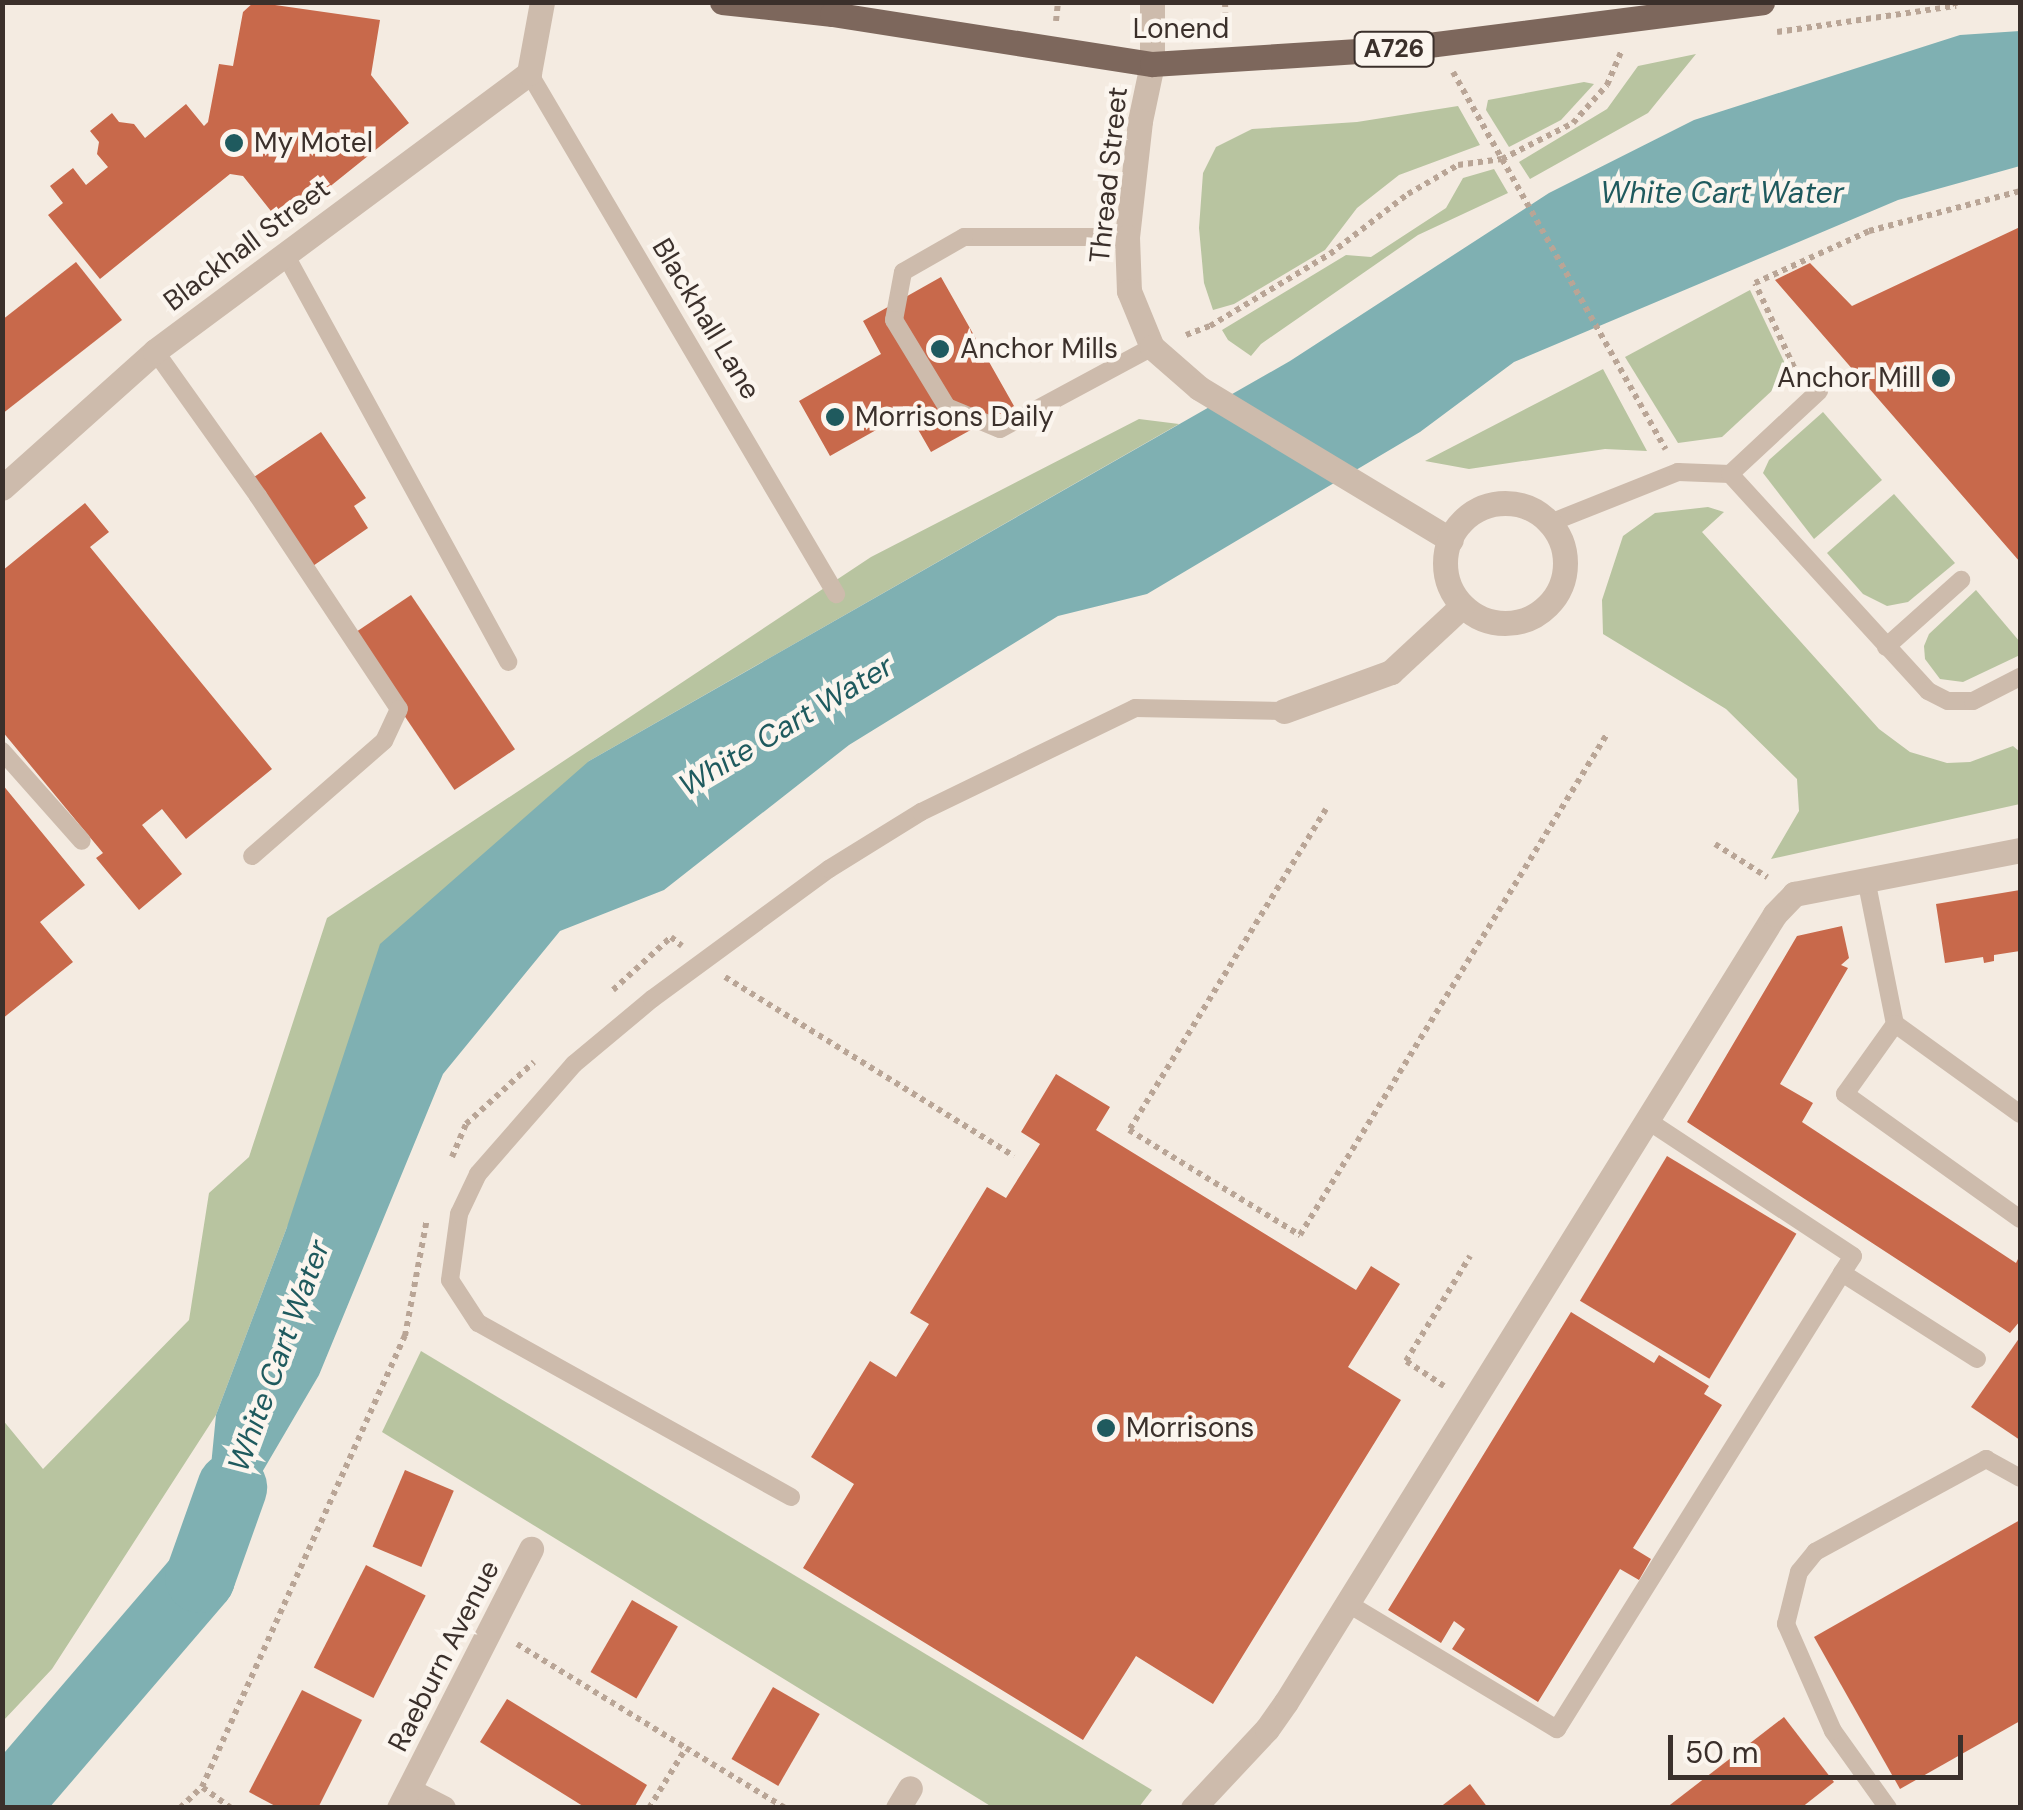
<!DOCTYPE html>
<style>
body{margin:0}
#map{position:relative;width:2023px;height:1810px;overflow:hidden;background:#f4ebe1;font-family:"DM Sans",sans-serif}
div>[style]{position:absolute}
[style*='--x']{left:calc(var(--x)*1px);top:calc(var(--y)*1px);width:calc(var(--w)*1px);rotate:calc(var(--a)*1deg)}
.green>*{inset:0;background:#b8c4a0}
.water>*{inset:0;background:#7fb0b2}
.river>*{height:70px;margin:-35px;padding:0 35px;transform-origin:35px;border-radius:35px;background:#7fb0b2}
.building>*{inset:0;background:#c8694b;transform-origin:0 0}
.path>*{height:6px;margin-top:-3px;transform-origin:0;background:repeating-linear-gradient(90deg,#b9a596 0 5px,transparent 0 10px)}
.lane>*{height:18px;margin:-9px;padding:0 9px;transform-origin:9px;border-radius:9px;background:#cdbbac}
.street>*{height:25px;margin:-12.5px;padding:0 12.5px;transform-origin:12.5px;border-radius:12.5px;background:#cdbbac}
.street>.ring{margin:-12.5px;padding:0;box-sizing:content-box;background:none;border:25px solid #cdbbac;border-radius:50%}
.primary>*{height:25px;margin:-12.5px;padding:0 12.5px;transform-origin:12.5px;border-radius:12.5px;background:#7d675c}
.dots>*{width:28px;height:28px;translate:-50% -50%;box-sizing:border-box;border:5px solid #fbf5ee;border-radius:50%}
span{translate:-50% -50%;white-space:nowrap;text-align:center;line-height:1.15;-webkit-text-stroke:9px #fbf5ee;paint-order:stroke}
.shield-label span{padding:2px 8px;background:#fbf5ee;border:2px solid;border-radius:8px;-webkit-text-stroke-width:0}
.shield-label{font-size:25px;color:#3b302b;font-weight:700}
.street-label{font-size:28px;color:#3b302b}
.poi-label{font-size:28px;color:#3b302b}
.left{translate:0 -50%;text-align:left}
.right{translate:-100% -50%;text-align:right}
.water-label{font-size:30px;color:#1f5a5e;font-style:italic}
.frame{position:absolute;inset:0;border:5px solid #3b302b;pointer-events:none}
.scale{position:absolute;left:1668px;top:1735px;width:295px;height:45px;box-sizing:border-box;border:5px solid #3b302b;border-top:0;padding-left:12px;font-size:30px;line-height:35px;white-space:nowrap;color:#3b302b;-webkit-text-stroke:8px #fbf5ee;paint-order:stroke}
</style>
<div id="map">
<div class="green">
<div style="clip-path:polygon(1696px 54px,1648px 113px,1530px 179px,1519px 162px,1607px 109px,1638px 66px)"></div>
<div style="clip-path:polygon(1584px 82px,1594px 84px,1561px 120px,1509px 147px,1486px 110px,1488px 100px)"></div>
<div style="clip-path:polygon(1458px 106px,1480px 145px,1399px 175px,1357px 208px,1325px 250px,1234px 304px,1213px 310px,1204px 283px,1199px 228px,1203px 173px,1216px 147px,1252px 129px,1357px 122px)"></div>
<div style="clip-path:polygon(1494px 169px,1508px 193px,1418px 235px,1261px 344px,1251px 356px,1228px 340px,1222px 330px,1346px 255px,1371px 257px,1446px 208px,1463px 178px)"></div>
<div style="clip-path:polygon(1750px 290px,1790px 374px,1722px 437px,1678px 443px,1625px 357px)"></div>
<div style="clip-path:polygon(1603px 369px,1647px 451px,1605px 449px,1469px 469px,1425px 461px)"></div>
<div style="clip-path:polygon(1823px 412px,1882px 480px,1814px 539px,1763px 473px,1769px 460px)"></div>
<div style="clip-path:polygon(1139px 419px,1179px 424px,589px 761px,287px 1227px,216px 1415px,52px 1669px,3px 1721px,2px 1419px,43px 1469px,189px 1320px,209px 1193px,249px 1157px,327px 918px,871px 557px)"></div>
<div style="clip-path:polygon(1894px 494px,1955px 563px,1908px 602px,1887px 606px,1863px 594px,1827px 553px)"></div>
<div style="clip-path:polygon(1708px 507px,1724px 512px,1702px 532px,1879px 729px,1910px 752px,1947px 763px,1970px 762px,2013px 746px,2020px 752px,2020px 804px,1771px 859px,1799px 811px,1797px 779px,1726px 709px,1603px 634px,1602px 600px,1623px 536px,1655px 513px)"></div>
<div style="clip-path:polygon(1976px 590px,2020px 642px,2020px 655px,1963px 682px,1940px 679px,1925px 659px,1924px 646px,1929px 634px)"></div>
<div style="clip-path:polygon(421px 1351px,1152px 1790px,1139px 1807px,992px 1807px,382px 1432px)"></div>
</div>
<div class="water">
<div style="clip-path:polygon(2020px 31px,2020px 166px,1898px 200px,1514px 362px,1420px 432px,1147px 594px,1058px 616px,849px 745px,664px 890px,560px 931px,443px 1074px,319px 1375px,200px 1578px,216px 1415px,287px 1227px,380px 944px,589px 761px,1290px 361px,1549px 193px,1694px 120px,1960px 35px)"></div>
</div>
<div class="river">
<div style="--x:3;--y:1808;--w:303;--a:-49.4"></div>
<div style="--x:200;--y:1578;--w:96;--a:-70.4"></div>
</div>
<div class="building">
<div style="clip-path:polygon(254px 2px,380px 20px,371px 75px,409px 123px,282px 225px,243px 176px,230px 174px,100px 279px,48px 215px,63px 203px,50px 186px,73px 168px,86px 185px,108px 167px,97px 154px,99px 142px,90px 131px,112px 113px,119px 122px,134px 124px,145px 138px,186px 104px,204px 126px,208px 122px,219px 64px,233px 66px,243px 12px)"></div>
<div style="clip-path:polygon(2020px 227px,2020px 562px,1775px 280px,1810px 263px,1852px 306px)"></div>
<div style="clip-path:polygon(76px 262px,122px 320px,2px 414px,2px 320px)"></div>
<div style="clip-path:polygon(941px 277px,1014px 406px,931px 452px,908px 412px,830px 456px,799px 401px,881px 354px,863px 321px)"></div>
<div style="clip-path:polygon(321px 432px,366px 498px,354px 506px,368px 528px,310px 568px,251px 479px)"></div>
<div style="clip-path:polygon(85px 503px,109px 532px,90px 547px,272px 769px,186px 839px,162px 809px,142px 825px,182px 874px,139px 910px,96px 858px,103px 853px,2px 731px,2px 571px)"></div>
<div style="left:411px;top:595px;width:186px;height:73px;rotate:56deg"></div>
<div style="clip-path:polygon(2px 784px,85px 885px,40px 922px,73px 962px,2px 1019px)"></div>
<div style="clip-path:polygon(2020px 890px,2020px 951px,1994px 955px,1994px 961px,1984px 963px,1983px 957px,1945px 963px,1936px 904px)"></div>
<div style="clip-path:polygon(1842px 926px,1849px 958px,1841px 965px,1848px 968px,1780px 1084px,1813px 1103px,1802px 1122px,2016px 1263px,2020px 1255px,2020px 1321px,2010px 1333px,1687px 1122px,1797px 936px)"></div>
<div style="clip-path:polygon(1056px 1074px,1110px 1107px,1096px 1130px,1356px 1290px,1371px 1266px,1400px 1284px,1348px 1367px,1401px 1400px,1213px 1704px,1136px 1656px,1083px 1740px,803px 1568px,854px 1484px,811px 1457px,870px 1361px,896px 1377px,929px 1324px,910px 1313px,987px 1187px,1006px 1198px,1040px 1144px,1021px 1132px)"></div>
<div style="left:1667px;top:1156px;width:151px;height:169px;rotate:31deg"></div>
<div style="clip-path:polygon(1571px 1312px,1654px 1363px,1659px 1355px,1709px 1386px,1704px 1394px,1722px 1405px,1633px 1548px,1651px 1559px,1639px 1580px,1620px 1569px,1538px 1702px,1452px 1649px,1465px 1629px,1454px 1621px,1441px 1643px,1388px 1610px)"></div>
<div style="clip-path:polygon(2020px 1337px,2020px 1440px,1971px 1407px)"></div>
<div style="left:405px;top:1470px;width:53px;height:83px;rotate:23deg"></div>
<div style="clip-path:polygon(2020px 1520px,2020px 1721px,1900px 1789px,1814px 1637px)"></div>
<div style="left:366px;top:1565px;width:67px;height:115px;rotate:27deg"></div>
<div style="left:632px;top:1600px;width:53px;height:83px;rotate:30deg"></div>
<div style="left:773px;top:1687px;width:54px;height:83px;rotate:30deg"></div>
<div style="clip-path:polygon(302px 1690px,362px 1720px,318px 1808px,279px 1808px,249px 1792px)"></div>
<div style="clip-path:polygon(507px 1699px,647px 1785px,634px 1808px,586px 1808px,480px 1742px)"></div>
<div style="clip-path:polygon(1784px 1717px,1834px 1782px,1801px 1808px,1666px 1808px)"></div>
<div style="clip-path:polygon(1470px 1784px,1488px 1808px,1439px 1808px)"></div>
</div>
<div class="path">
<div style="--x:1225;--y:2;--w:29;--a:88"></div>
<div style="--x:1056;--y:21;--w:19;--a:-84"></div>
<div style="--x:1777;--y:32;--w:181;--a:-8.3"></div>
<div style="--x:1956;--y:6;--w:4;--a:-104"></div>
<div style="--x:1453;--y:72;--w:433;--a:60.6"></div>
<div style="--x:1186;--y:335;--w:26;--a:-21"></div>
<div style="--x:1210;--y:326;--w:140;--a:-31"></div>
<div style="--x:1330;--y:254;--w:98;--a:-37.6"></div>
<div style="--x:1408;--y:194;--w:58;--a:-30.1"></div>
<div style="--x:1458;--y:165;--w:44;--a:-7.8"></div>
<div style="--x:1502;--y:159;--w:80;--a:-26.9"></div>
<div style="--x:1573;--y:123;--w:51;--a:-48.2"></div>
<div style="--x:1607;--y:85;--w:36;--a:-67"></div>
<div style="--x:1798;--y:376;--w:102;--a:-114.8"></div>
<div style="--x:1755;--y:283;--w:125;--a:-24.5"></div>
<div style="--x:1869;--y:231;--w:156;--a:-14.8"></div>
<div style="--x:1326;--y:809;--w:377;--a:121.5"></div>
<div style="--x:1129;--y:1130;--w:201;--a:31.6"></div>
<div style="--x:1300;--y:1235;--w:588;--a:-58.5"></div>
<div style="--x:1715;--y:844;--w:62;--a:32.4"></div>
<div style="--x:725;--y:977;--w:340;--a:31.8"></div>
<div style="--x:613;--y:990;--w:79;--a:-42.4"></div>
<div style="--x:671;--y:937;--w:14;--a:39"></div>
<div style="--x:452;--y:1157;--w:36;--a:-67"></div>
<div style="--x:466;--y:1124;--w:92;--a:-42.4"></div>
<div style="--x:1444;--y:1386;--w:45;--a:-146.7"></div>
<div style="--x:1406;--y:1361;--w:123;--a:-58.6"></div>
<div style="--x:517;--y:1644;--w:198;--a:31.6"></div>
<div style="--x:180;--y:1808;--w:30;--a:-44"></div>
<div style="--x:231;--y:1808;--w:36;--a:-144"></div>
<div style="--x:202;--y:1787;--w:495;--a:-65.8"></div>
<div style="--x:405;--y:1336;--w:119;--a:-79.4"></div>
<div style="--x:649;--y:1808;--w:70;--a:-58.3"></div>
<div style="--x:686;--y:1748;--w:116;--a:31.2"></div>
</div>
<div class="lane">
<div style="--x:529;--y:73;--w:605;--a:59.49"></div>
<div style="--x:1127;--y:237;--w:163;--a:180"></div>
<div style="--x:964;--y:237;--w:70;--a:150.2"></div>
<div style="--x:903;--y:272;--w:49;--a:100.6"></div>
<div style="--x:894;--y:320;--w:102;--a:58.7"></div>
<div style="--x:947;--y:407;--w:57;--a:22.5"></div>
<div style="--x:1000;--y:429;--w:173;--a:-28.3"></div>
<div style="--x:285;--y:254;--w:465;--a:61.3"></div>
<div style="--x:155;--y:351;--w:178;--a:54.6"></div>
<div style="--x:258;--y:496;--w:255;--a:56.5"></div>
<div style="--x:399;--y:709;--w:35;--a:115"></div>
<div style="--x:384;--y:741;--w:175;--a:138.9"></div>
<div style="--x:1730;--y:474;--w:122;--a:-43"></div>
<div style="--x:1550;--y:523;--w:138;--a:-21.7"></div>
<div style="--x:1678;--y:472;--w:52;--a:2.2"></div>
<div style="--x:1730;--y:474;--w:294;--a:47.6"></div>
<div style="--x:1928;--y:691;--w:22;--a:27"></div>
<div style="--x:1948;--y:701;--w:25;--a:0"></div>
<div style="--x:1973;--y:701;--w:53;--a:-27.1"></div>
<div style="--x:1886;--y:647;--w:101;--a:-41.8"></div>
<div style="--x:2;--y:751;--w:120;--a:48.4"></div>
<div style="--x:1866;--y:879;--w:148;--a:78.7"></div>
<div style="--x:2020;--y:1114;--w:154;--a:-144.2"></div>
<div style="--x:1895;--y:1024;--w:86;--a:125.5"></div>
<div style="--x:1845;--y:1094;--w:215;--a:35.5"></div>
<div style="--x:1842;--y:1273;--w:160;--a:32.5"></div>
<div style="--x:791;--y:1497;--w:358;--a:-150.9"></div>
<div style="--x:478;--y:1323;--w:51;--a:-123.1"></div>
<div style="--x:450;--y:1280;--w:67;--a:-82.2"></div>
<div style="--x:459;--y:1214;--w:44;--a:-64.6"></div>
<div style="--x:478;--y:1174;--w:146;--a:-48.9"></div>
<div style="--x:574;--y:1064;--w:102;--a:-39.8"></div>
<div style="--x:652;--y:999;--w:220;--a:-36.3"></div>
<div style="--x:829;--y:869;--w:108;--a:-31.8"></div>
<div style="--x:921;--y:812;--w:238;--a:-25.9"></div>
<div style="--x:1135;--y:708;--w:149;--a:1.2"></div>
<div style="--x:1347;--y:1603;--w:245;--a:31"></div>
<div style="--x:1557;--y:1729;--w:538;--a:-57.99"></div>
<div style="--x:1842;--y:1273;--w:20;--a:-57"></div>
<div style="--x:1853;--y:1256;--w:247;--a:-146.6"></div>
<div style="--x:1888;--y:1808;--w:95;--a:-125.5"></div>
<div style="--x:1833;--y:1731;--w:117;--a:-113.7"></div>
<div style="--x:1786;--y:1624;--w:54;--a:-76"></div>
<div style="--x:1799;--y:1572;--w:26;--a:-51"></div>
<div style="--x:1815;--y:1552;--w:195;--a:-28.5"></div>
<div style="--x:1986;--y:1459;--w:39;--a:29"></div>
</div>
<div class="street">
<div style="--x:1152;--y:2;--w:62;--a:90"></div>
<div style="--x:1152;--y:64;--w:58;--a:101.9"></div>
<div style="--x:1140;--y:121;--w:117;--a:96.4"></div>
<div style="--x:1127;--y:237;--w:54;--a:87.9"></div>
<div style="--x:1129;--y:291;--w:61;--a:67.7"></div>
<div style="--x:1152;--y:347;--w:62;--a:41.1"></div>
<div style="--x:1199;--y:388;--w:294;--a:31.1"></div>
<div style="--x:2;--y:488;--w:205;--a:-41.8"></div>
<div style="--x:155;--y:351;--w:466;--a:-36.6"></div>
<div style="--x:529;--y:73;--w:72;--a:-79.6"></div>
<div class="ring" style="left:1445px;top:503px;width:95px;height:95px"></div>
<div style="--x:1284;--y:711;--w:114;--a:-20"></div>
<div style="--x:1391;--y:672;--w:97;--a:-42.9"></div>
<div style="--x:410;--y:1791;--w:37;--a:27"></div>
<div style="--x:399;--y:1808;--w:291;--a:-63"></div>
<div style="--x:898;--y:1808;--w:23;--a:-59"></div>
<div style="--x:1193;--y:1808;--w:108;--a:-46.9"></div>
<div style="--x:1267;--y:1729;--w:33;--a:-55"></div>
<div style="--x:1286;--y:1702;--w:927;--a:-58.18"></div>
<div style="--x:1775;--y:914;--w:28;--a:-46"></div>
<div style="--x:1794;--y:894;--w:230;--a:-11"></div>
</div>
<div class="primary">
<div style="--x:722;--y:2;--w:111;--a:6.2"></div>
<div style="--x:832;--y:14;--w:324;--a:8.9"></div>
<div style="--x:1152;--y:64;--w:254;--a:-3.6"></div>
<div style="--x:1405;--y:48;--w:360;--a:-7.3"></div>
</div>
<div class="dots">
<div style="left:234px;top:143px;background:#1f5a5e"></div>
<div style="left:940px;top:349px;background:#1f5a5e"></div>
<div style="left:1941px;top:378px;background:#1f5a5e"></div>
<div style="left:835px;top:417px;background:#1f5a5e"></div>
<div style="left:1106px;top:1428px;background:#1f5a5e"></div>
</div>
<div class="shield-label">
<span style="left:1394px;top:49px">A726</span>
</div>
<div class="street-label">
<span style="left:1181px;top:29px">Lonend</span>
<span style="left:1109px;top:175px;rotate:-84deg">Thread Street</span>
<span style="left:247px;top:245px;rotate:-37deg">Blackhall Street</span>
<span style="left:706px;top:319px;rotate:59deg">Blackhall Lane</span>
<span style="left:444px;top:1656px;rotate:-63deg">Raeburn Avenue</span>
</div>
<div class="poi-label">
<span class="left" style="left:254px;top:143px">My Motel</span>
<span class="left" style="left:960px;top:349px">Anchor Mills</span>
<span class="right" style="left:1921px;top:378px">Anchor Mill</span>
<span class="left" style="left:855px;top:417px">Morrisons Daily</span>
<span class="left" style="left:1126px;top:1428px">Morrisons</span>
</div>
<div class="water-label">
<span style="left:1722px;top:193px">White Cart Water</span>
<span style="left:786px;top:726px;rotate:-31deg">White Cart Water</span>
<span style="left:279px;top:1356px;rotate:-70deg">White Cart Water</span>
</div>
<div class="frame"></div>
<div class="scale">50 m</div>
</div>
